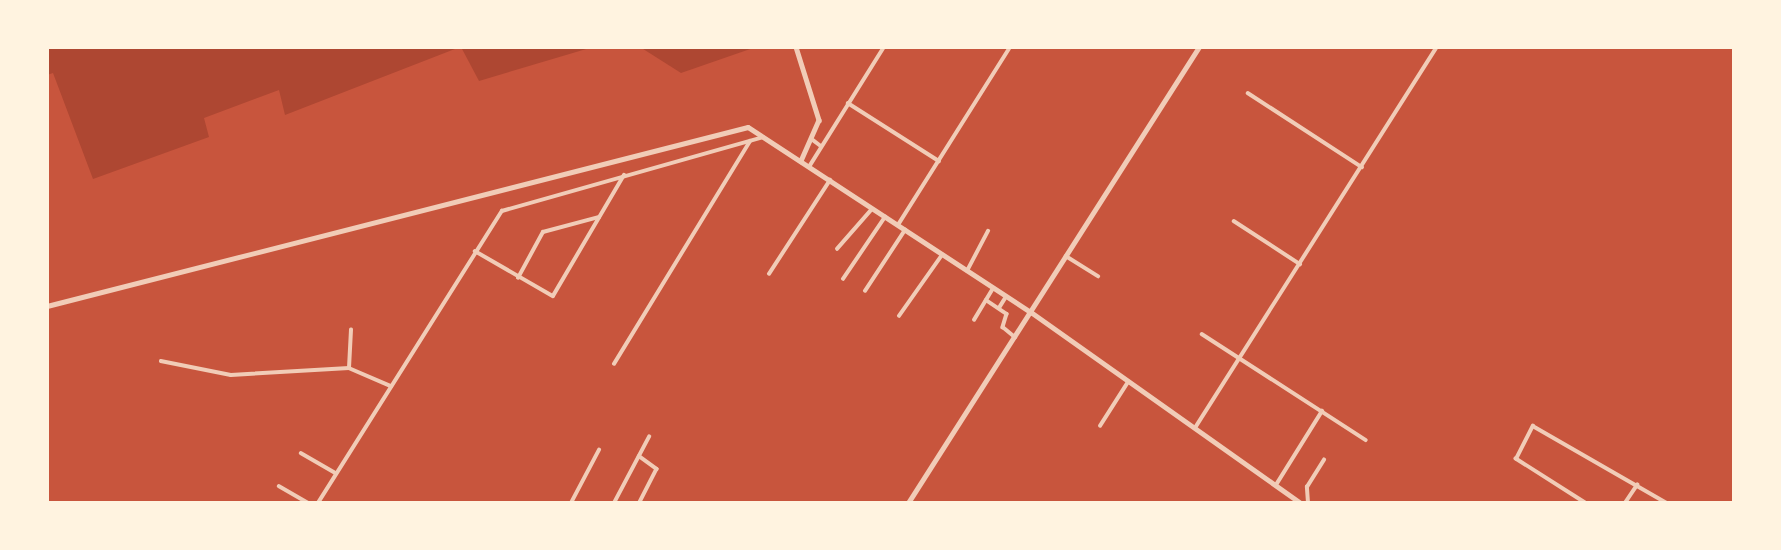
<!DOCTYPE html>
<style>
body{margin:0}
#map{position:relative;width:1781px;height:550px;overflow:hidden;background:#c8553d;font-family:Commissioner,sans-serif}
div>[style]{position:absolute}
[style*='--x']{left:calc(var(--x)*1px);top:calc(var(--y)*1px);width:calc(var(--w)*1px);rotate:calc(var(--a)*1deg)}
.green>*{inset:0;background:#ae4732}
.minor>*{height:3.5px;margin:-1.75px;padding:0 1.75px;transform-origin:1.75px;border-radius:1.75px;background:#f1ccb7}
.tertiary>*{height:4.5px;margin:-2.25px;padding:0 2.25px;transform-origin:2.25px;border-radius:2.25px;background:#f1ccb7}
span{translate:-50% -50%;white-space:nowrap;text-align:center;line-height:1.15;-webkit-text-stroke:5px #fff3e0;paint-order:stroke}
.frame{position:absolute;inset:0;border:49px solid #fff3e0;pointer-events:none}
</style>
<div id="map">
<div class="green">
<div style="clip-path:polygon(47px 47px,460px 47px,285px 115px,279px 90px,204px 118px,209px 137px,93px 179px,53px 73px,47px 75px)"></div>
<div style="clip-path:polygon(461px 47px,593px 47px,479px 81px)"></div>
<div style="clip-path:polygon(640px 47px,756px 47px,681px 73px)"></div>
</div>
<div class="minor">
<div style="--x:1248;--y:93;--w:136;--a:33"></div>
<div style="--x:848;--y:103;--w:108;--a:32.5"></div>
<div style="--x:813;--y:140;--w:10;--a:37"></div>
<div style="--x:809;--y:167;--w:142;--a:-58"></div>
<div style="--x:1234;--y:221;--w:79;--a:33.1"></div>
<div style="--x:898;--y:225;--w:208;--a:-57.8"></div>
<div style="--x:837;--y:249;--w:53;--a:-48.8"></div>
<div style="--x:475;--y:251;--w:90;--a:30"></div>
<div style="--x:553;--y:296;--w:140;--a:-59.6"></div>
<div style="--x:1066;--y:256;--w:38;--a:32"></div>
<div style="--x:967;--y:271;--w:45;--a:-62.3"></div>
<div style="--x:769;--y:274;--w:112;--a:-57"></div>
<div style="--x:518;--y:278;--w:52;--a:-61.5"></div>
<div style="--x:543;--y:232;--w:58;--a:-15"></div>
<div style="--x:843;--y:279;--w:75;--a:-55.9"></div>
<div style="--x:865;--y:291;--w:73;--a:-56.7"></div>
<div style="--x:986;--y:300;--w:25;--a:34"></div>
<div style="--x:1007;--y:314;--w:14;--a:107"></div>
<div style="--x:1003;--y:327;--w:16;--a:40"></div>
<div style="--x:999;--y:308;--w:13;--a:-58"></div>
<div style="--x:899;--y:316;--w:75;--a:-54.8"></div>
<div style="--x:974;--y:320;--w:37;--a:-59"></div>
<div style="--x:1202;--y:334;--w:195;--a:32.9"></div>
<div style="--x:161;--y:361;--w:71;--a:11.3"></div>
<div style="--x:231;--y:375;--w:118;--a:-3.4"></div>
<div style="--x:349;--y:368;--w:46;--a:23.2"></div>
<div style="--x:614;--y:364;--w:261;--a:-58.6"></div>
<div style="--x:349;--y:368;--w:38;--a:-87"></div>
<div style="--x:1100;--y:426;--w:52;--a:-57.5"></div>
<div style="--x:1195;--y:428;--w:451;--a:-57.6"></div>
<div style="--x:301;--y:453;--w:39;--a:30"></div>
<div style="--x:639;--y:456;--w:22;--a:36"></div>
<div style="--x:657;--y:469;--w:38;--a:117"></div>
<div style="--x:1276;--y:485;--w:87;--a:-58.1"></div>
<div style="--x:279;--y:486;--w:34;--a:30"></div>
<div style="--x:318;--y:503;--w:345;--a:-57.8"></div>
<div style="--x:502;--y:211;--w:271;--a:-15.8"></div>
<div style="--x:571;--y:503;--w:60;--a:-62.2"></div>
<div style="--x:614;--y:503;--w:75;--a:-62.1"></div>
<div style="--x:1308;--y:503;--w:16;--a:-94"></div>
<div style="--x:1307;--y:487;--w:32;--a:-58"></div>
<div style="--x:1585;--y:503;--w:82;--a:-147.5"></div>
<div style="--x:1516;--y:459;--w:37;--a:-63"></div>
<div style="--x:1533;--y:426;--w:155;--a:29.9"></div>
<div style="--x:1625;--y:503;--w:22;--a:-56"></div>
</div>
<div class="tertiary">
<div style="--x:796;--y:47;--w:77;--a:72.5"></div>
<div style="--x:819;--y:120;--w:45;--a:113.7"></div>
<div style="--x:47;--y:306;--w:723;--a:-14.32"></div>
<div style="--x:748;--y:127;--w:338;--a:33.2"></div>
<div style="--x:1031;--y:312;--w:331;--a:35.3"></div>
<div style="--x:908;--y:503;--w:541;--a:-57.46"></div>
</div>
<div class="frame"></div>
</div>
